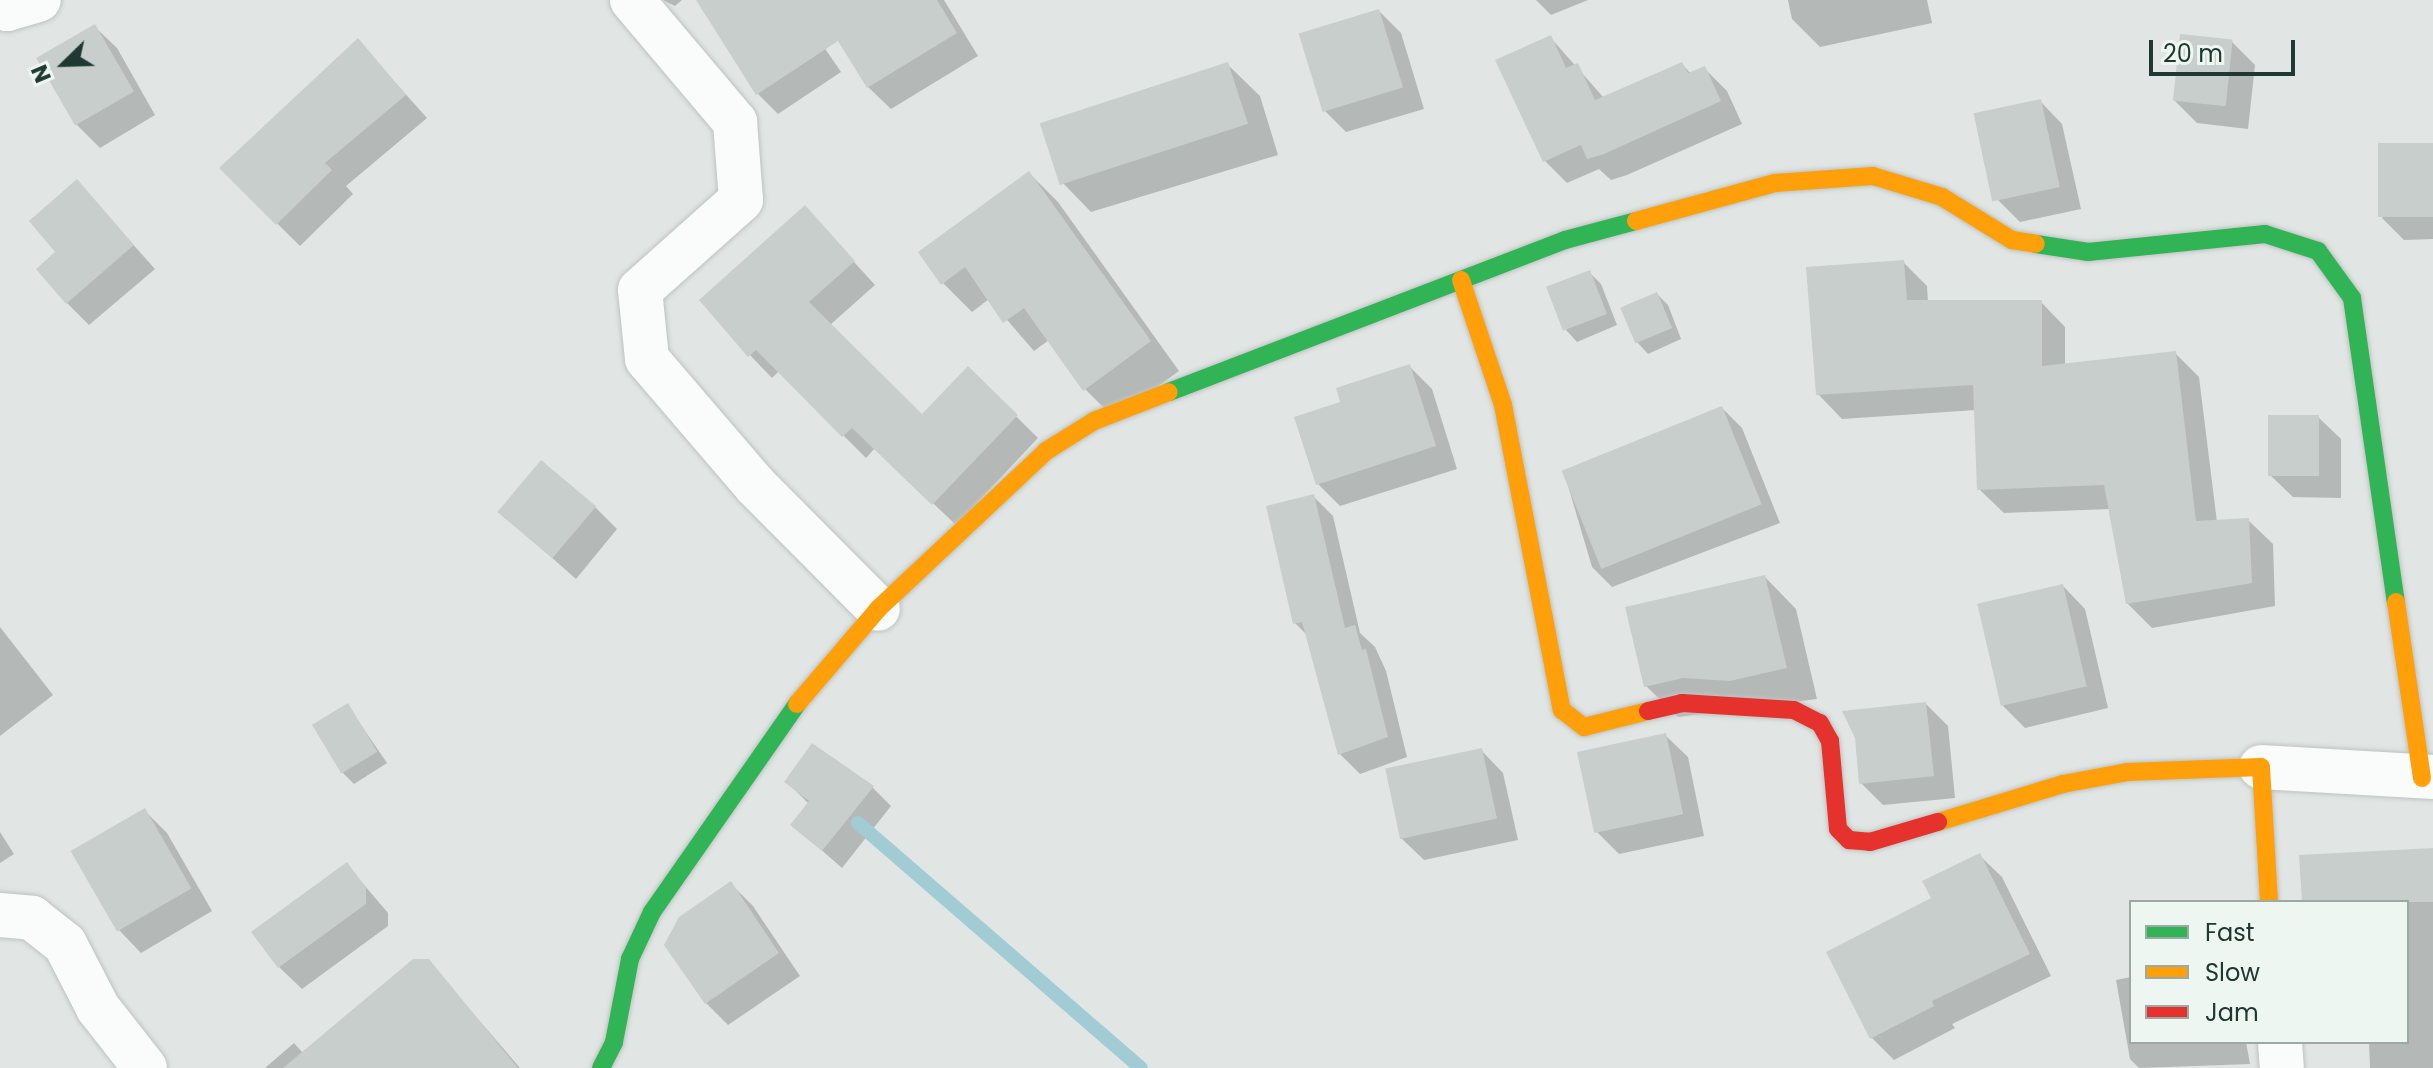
<!DOCTYPE html>
<style>
body{margin:0}
#map{position:relative;width:2433px;height:1068px;overflow:hidden;background:#e1e6e4;font-family:Poppins,sans-serif}
div>[style]{position:absolute}
[style*='--x']{left:calc(var(--x)*1px);top:calc(var(--y)*1px);width:calc(var(--w)*1px);rotate:calc(var(--a)*1deg)}
.shadow>*{inset:0;background:#0003}
.stream>*{height:14px;margin:-7px;padding:0 7px;transform-origin:7px;border-radius:7px;background:#a2ccd4}
.building>*{inset:0;background:#c8cecb;transform-origin:0 0}
.roads{filter:drop-shadow(0 0 2px #bec3c1) drop-shadow(0 0 2px #bec3c1)}
.street>*{height:44px;margin:-22px;padding:0 22px;transform-origin:22px;border-radius:22px;background:#fafbfb}
.fast>*{height:18px;margin:-9px;padding:0 9px;transform-origin:9px;border-radius:9px;background:#30b455}
.slow>*{height:18px;margin:-9px;padding:0 9px;transform-origin:9px;border-radius:9px;background:#ff9f0a}
.jam>*{height:18px;margin:-9px;padding:0 9px;transform-origin:9px;border-radius:9px;background:#e5322d}
span{translate:-50% -50%;white-space:nowrap;text-align:center;line-height:1.15;-webkit-text-stroke:7px #eef6f2;paint-order:stroke}
.legend{position:absolute;left:2129px;top:900px;width:280px;height:144px;box-sizing:border-box;background:#eef6f2;border:2px solid #9caaa5;margin:0;padding:10px 14px;list-style:none;font-size:24px;color:#203832}
.legend li{display:flex;align-items:center;gap:16px;height:40px}
.legend b{width:40px;border:2px solid #9caaa5}
.north{position:absolute;left:24px;top:24px;width:80px;height:80px;-webkit-text-stroke:6px #eef6f2;paint-order:stroke;rotate:247deg;font-size:22px;font-weight:700;line-height:32px;text-align:center;color:#203832}
.north::after{content:'';display:block;margin:auto;width:28px;height:36px;background:#203832;clip-path:polygon(50% 0,100% 100%,50% 72%,0 100%)}
.scale{position:absolute;left:2149px;top:40px;width:146px;height:36px;box-sizing:border-box;border:4px solid #203832;border-top:0;padding-left:10px;font-size:24px;line-height:28px;white-space:nowrap;color:#203832;-webkit-text-stroke:6px #eef6f2;paint-order:stroke}
</style>
<div id="map">
<div class="shadow">
<div style="clip-path:polygon(663px 0,682px 0,675px 6px)"></div>
<div style="clip-path:polygon(698px 0,792px 0,841px 72px,778px 114px,757px 93px)"></div>
<div style="clip-path:polygon(873px 0,944px 0,978px 56px,891px 109px,868px 87px)"></div>
<div style="clip-path:polygon(1536px 0,1588px 0,1551px 15px)"></div>
<div style="clip-path:polygon(1788px 0,1927px 0,1932px 23px,1820px 47px,1792px 19px)"></div>
<div style="clip-path:polygon(1379px 11px,1401px 33px,1424px 109px,1346px 132px,1324px 110px)"></div>
<div style="clip-path:polygon(94px 26px,117px 48px,155px 115px,100px 148px,77px 125px)"></div>
<div style="clip-path:polygon(1550px 37px,1604px 98px,1682px 64px,1691px 74px,1704px 68px,1727px 91px,1742px 124px,1627px 175px,1611px 180px,1599px 169px,1567px 183px,1545px 161px)"></div>
<div style="clip-path:polygon(358px 41px,427px 118px,346px 186px,353px 194px,300px 246px,221px 168px)"></div>
<div style="clip-path:polygon(2232px 42px,2255px 65px,2248px 129px,2197px 123px,2175px 101px)"></div>
<div style="clip-path:polygon(1228px 65px,1260px 96px,1278px 155px,1091px 212px,1060px 180px)"></div>
<div style="clip-path:polygon(2040px 101px,2062px 124px,2081px 209px,2020px 222px,1998px 200px)"></div>
<div style="clip-path:polygon(2433px 145px,2433px 239px,2404px 240px,2382px 218px)"></div>
<div style="clip-path:polygon(1029px 173px,1058px 202px,1179px 371px,1114px 418px,1085px 389px,1049px 340px,1034px 351px,989px 299px,972px 312px,943px 283px)"></div>
<div style="clip-path:polygon(77px 182px,155px 269px,89px 325px,67px 303px)"></div>
<div style="clip-path:polygon(805px 208px,875px 285px,830px 325px,922px 417px,968px 369px,1038px 438px,956px 525px,875px 448px,866px 458px,779px 371px,772px 378px,750px 355px)"></div>
<div style="clip-path:polygon(1903px 262px,1927px 286px,1928px 302px,2041px 302px,2065px 327px,2065px 365px,2175px 353px,2199px 377px,2217px 522px,2248px 520px,2273px 544px,2275px 606px,2152px 628px,2127px 603px,2110px 509px,2004px 513px,1979px 489px,1976px 410px,1842px 419px,1818px 394px)"></div>
<div style="clip-path:polygon(1590px 273px,1601px 284px,1617px 325px,1577px 342px,1566px 330px)"></div>
<div style="clip-path:polygon(1657px 294px,1668px 305px,1681px 339px,1648px 354px,1637px 342px)"></div>
<div style="clip-path:polygon(1410px 367px,1432px 389px,1457px 469px,1340px 506px,1318px 484px,1343px 403px)"></div>
<div style="clip-path:polygon(1722px 408px,1742px 428px,1780px 523px,1612px 587px,1592px 567px,1564px 472px)"></div>
<div style="clip-path:polygon(2318px 417px,2341px 439px,2341px 498px,2293px 497px,2270px 475px)"></div>
<div style="clip-path:polygon(1313px 496px,1333px 516px,1360px 633px,1375px 647px,1386px 671px,1407px 757px,1360px 774px,1340px 754px,1308px 636px,1295px 623px)"></div>
<div style="clip-path:polygon(595px 507px,617px 529px,576px 579px,500px 512px)"></div>
<div style="clip-path:polygon(1765px 577px,1796px 609px,1817px 699px,1678px 717px,1646px 686px)"></div>
<div style="clip-path:polygon(2063px 586px,2085px 609px,2108px 708px,2025px 728px,2003px 706px)"></div>
<div style="clip-path:polygon(0 627px,53px 695px,0 736px)"></div>
<div style="clip-path:polygon(1926px 704px,1948px 726px,1955px 798px,1883px 805px,1861px 783px)"></div>
<div style="clip-path:polygon(348px 706px,387px 763px,354px 784px,343px 773px)"></div>
<div style="clip-path:polygon(1665px 735px,1688px 757px,1704px 836px,1619px 854px,1597px 832px)"></div>
<div style="clip-path:polygon(1481px 750px,1503px 773px,1518px 840px,1424px 860px,1401px 838px)"></div>
<div style="clip-path:polygon(787px 782px,872px 787px,891px 806px,842px 868px,793px 825px,809px 804px)"></div>
<div style="clip-path:polygon(145px 811px,167px 833px,212px 911px,141px 953px,119px 930px)"></div>
<div style="clip-path:polygon(0 832px,14px 854px,0 863px)"></div>
<div style="clip-path:polygon(2433px 850px,2433px 1068px,2370px 1068px,2369px 1042px,2407px 1042px,2407px 902px,2304px 902px)"></div>
<div style="clip-path:polygon(1979px 855px,2002px 877px,2051px 976px,1952px 1024px,1955px 1028px,1894px 1060px,1872px 1038px,1933px 899px)"></div>
<div style="clip-path:polygon(347px 865px,388px 913px,388px 926px,302px 989px,279px 967px)"></div>
<div style="clip-path:polygon(731px 884px,753px 906px,800px 976px,728px 1025px,706px 1003px)"></div>
<div style="clip-path:polygon(428px 961px,520px 1068px,265px 1068px,294px 1043px,303px 1053px)"></div>
<div style="clip-path:polygon(2131px 977px,2131px 1042px,2246px 1042px,2250px 1064px,2139px 1068px,2130px 1059px,2116px 980px)"></div>
</div>
<div class="stream">
<div style="--x:858;--y:823;--w:374;--a:40.9"></div>
</div>
<div class="building">
<div style="clip-path:polygon(696px 0,937px 0,957px 33px,867px 88px,838px 41px,756px 95px)"></div>
<div style="left:1379px;top:9px;width:82px;height:84px;rotate:73deg"></div>
<div style="left:95px;top:24px;width:78px;height:68px;rotate:60deg"></div>
<div style="left:2180px;top:34px;width:53px;height:67px;rotate:6deg"></div>
<div style="clip-path:polygon(1551px 35px,1566px 68px,1578px 63px,1595px 100px,1682px 62px,1688px 73px,1705px 66px,1721px 101px,1604px 154px,1587px 159px,1581px 145px,1543px 162px,1495px 60px)"></div>
<div style="clip-path:polygon(358px 38px,406px 95px,325px 163px,332px 170px,276px 225px,219px 168px)"></div>
<div style="left:1228px;top:62px;width:65px;height:198px;rotate:72deg"></div>
<div style="left:2041px;top:99px;width:90px;height:69px;rotate:78deg"></div>
<div style="left:2433px;top:143px;width:74px;height:55px;rotate:90deg"></div>
<div style="clip-path:polygon(1029px 171px,1151px 341px,1083px 391px,1024px 308px,1003px 323px,965px 267px,941px 285px,918px 252px)"></div>
<div style="clip-path:polygon(77px 179px,134px 245px,66px 304px,36px 269px,55px 252px,29px 221px)"></div>
<div style="clip-path:polygon(805px 205px,855px 261px,809px 302px,922px 414px,968px 366px,1018px 415px,932px 505px,852px 428px,842px 437px,756px 350px,748px 357px,699px 300px)"></div>
<div style="clip-path:polygon(1904px 260px,1907px 300px,2042px 300px,2042px 366px,2176px 351px,2196px 521px,2249px 518px,2252px 583px,2126px 604px,2104px 485px,1977px 490px,1973px 385px,1816px 395px,1806px 267px)"></div>
<div style="left:1590px;top:270px;width:47px;height:47px;rotate:69deg"></div>
<div style="left:1657px;top:292px;width:39px;height:40px;rotate:67deg"></div>
<div style="clip-path:polygon(1410px 364px,1436px 446px,1316px 485px,1294px 417px,1340px 402px,1336px 388px)"></div>
<div style="left:1722px;top:406px;width:106px;height:173px;rotate:68deg"></div>
<div style="left:2268px;top:415px;width:51px;height:61px"></div>
<div style="left:541px;top:460px;width:72px;height:68px;rotate:40deg"></div>
<div style="clip-path:polygon(1314px 494px,1345px 628px,1355px 625px,1362px 650px,1366px 649px,1388px 737px,1338px 755px,1302px 622px,1293px 624px,1266px 506px)"></div>
<div style="clip-path:polygon(1765px 575px,1787px 668px,1730px 681px,1683px 678px,1644px 687px,1625px 607px)"></div>
<div style="left:2063px;top:584px;width:105px;height:88px;rotate:77deg"></div>
<div style="clip-path:polygon(1926px 702px,1934px 776px,1859px 784px,1855px 738px,1842px 711px)"></div>
<div style="left:348px;top:703px;width:57px;height:42px;rotate:59deg"></div>
<div style="left:1666px;top:733px;width:83px;height:91px;rotate:78deg"></div>
<div style="clip-path:polygon(812px 743px,874px 786px,822px 851px,790px 825px,809px 801px,784px 782px)"></div>
<div style="left:1482px;top:748px;width:72px;height:99px;rotate:78deg"></div>
<div style="left:145px;top:808px;width:93px;height:86px;rotate:60deg"></div>
<div style="clip-path:polygon(2433px 848px,2433px 902px,2302px 902px,2299px 855px)"></div>
<div style="clip-path:polygon(1980px 853px,2030px 954px,1932px 1001px,1934px 1006px,1870px 1039px,1826px 952px,1931px 898px,1922px 881px)"></div>
<div style="clip-path:polygon(347px 862px,366px 888px,366px 904px,278px 968px,251px 932px)"></div>
<div style="clip-path:polygon(731px 881px,779px 953px,705px 1004px,664px 945px,679px 917px)"></div>
<div style="clip-path:polygon(413px 959px,429px 959px,518px 1068px,283px 1068px)"></div>
</div>
<div class="roads">
<div class="street">
<div style="--x:632;--y:0;--w:160;--a:49.8"></div>
<div style="--x:735;--y:122;--w:78;--a:85.6"></div>
<div style="--x:741;--y:200;--w:135;--a:138.3"></div>
<div style="--x:640;--y:290;--w:69;--a:84.2"></div>
<div style="--x:647;--y:359;--w:167;--a:49.4"></div>
<div style="--x:756;--y:486;--w:173;--a:45.2"></div>
<div style="--x:0;--y:2;--w:10;--a:45"></div>
<div style="--x:7;--y:9;--w:33;--a:-16"></div>
<div style="--x:2261;--y:767;--w:172;--a:3.3"></div>
<div style="--x:0;--y:915;--w:32;--a:5"></div>
<div style="--x:32;--y:918;--w:42;--a:38.2"></div>
<div style="--x:65;--y:944;--w:72;--a:62.7"></div>
<div style="--x:98;--y:1008;--w:76;--a:51.9"></div>
<div style="--x:2280;--y:1042;--w:26;--a:86"></div>
</div>
<div class="fast">
<div style="--x:2036;--y:244;--w:53;--a:8.7"></div>
<div style="--x:2088;--y:252;--w:178;--a:-5.8"></div>
<div style="--x:2265;--y:234;--w:56;--a:17.8"></div>
<div style="--x:2318;--y:251;--w:58;--a:54.1"></div>
<div style="--x:2352;--y:298;--w:307;--a:81.8"></div>
<div style="--x:1169;--y:392;--w:424;--a:-21"></div>
<div style="--x:1565;--y:240;--w:73;--a:-15"></div>
<div style="--x:601;--y:1068;--w:29;--a:-63"></div>
<div style="--x:614;--y:1042;--w:85;--a:-79.1"></div>
<div style="--x:630;--y:959;--w:52;--a:-64.9"></div>
<div style="--x:652;--y:912;--w:254;--a:-55.1"></div>
</div>
<div class="slow">
<div style="--x:1636;--y:221;--w:144;--a:-15.3"></div>
<div style="--x:1775;--y:183;--w:98;--a:-4.1"></div>
<div style="--x:1873;--y:176;--w:72;--a:16.9"></div>
<div style="--x:1942;--y:197;--w:82;--a:31.6"></div>
<div style="--x:2012;--y:240;--w:24;--a:9"></div>
<div style="--x:1461;--y:280;--w:132;--a:71.4"></div>
<div style="--x:1503;--y:405;--w:311;--a:79.1"></div>
<div style="--x:1562;--y:710;--w:28;--a:38"></div>
<div style="--x:1584;--y:727;--w:66;--a:-14"></div>
<div style="--x:2396;--y:602;--w:178;--a:81.6"></div>
<div style="--x:797;--y:704;--w:125;--a:-49.5"></div>
<div style="--x:878;--y:609;--w:231;--a:-43.2"></div>
<div style="--x:1046;--y:451;--w:57;--a:-32"></div>
<div style="--x:1094;--y:421;--w:80;--a:-21.1"></div>
<div style="--x:1938;--y:822;--w:131;--a:-16.9"></div>
<div style="--x:2063;--y:784;--w:65;--a:-10.6"></div>
<div style="--x:2127;--y:772;--w:134;--a:-2.1"></div>
<div style="--x:2261;--y:767;--w:135;--a:86.6"></div>
</div>
<div class="jam">
<div style="--x:1648;--y:711;--w:35;--a:-13"></div>
<div style="--x:1682;--y:703;--w:112;--a:3.6"></div>
<div style="--x:1794;--y:710;--w:29;--a:27"></div>
<div style="--x:1820;--y:723;--w:21;--a:61"></div>
<div style="--x:1830;--y:741;--w:88;--a:84.8"></div>
<div style="--x:1838;--y:829;--w:16;--a:45"></div>
<div style="--x:1849;--y:840;--w:21;--a:5"></div>
<div style="--x:1870;--y:842;--w:71;--a:-16.4"></div>
</div>
</div>
<ul class="legend">
<li><b style="height:10px;background:#30b455"></b>Fast</li>
<li><b style="height:10px;background:#ff9f0a"></b>Slow</li>
<li><b style="height:10px;background:#e5322d"></b>Jam</li>
</ul>
<div class="north">N</div>
<div class="scale">20 m</div>
</div>
